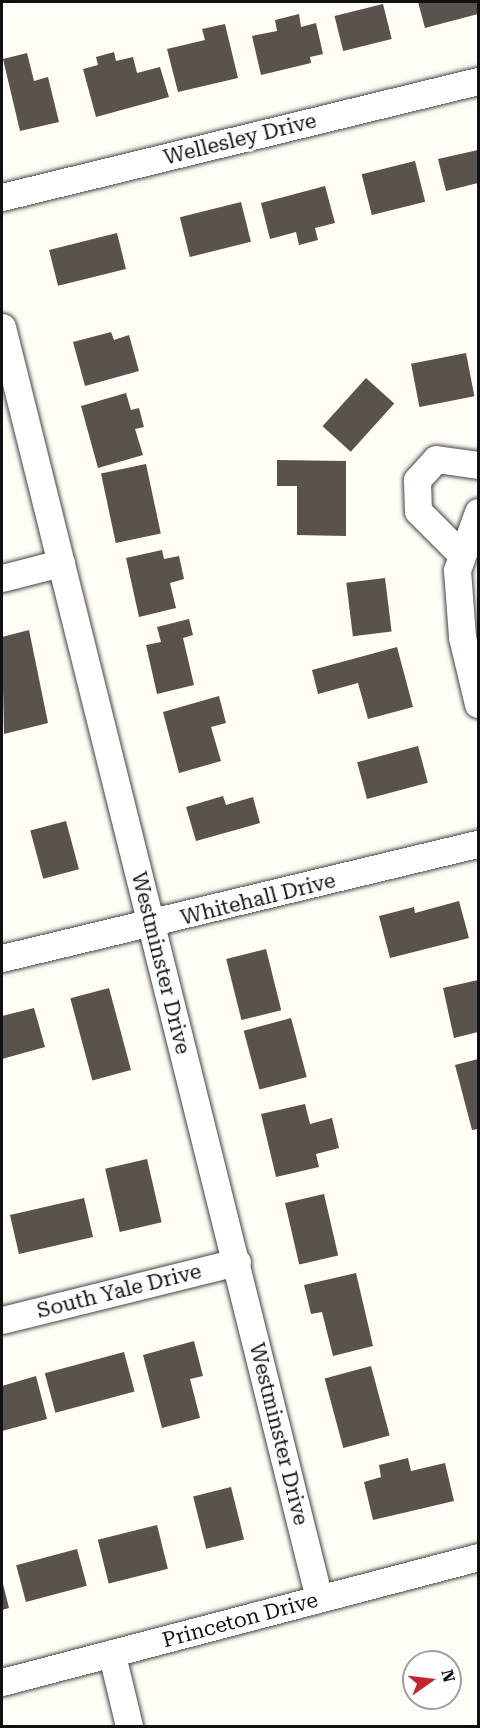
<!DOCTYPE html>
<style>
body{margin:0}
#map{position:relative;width:480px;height:1728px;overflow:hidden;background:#fffdf5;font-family:"Roboto Serif",serif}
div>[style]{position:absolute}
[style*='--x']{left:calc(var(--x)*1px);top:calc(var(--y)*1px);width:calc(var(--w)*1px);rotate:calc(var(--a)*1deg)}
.building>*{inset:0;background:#5a524d;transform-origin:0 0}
.roads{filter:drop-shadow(0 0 2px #444) drop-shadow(0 0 2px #444)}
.street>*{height:27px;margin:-13.5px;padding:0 13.5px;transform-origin:13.5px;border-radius:13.5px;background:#fff}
span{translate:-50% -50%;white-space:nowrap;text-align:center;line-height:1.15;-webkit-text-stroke:6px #fff;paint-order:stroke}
.street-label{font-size:21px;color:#111}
.frame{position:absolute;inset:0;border:3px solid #111;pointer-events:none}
.north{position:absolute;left:402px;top:1650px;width:60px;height:60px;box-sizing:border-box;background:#fff;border:2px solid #a0a0a0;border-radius:50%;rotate:76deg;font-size:16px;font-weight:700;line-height:24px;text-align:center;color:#111}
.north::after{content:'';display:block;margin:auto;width:21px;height:27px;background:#c4262e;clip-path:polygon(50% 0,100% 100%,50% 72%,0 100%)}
</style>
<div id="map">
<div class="building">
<div style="clip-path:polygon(418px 2px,478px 2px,478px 14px,425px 28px)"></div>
<div style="left:383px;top:4px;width:36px;height:50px;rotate:76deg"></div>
<div style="clip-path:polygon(299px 14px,301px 27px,316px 23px,323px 54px,310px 57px,311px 63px,261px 75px,252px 36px,277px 31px,275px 20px)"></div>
<div style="clip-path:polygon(225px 24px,238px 78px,178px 92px,167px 49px,205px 40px,202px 29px)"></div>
<div style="clip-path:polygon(114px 52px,116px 61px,133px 57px,137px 73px,160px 67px,169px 97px,96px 117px,83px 69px,98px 65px,96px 57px)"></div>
<div style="clip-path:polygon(27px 53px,34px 81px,48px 77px,59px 122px,20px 131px,3px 59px)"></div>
<div style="clip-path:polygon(478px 150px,478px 183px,446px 191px,438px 159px)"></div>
<div style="left:415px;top:161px;width:42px;height:55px;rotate:76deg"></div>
<div style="clip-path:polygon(325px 186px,335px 223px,315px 228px,318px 240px,299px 245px,296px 232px,270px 239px,261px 203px)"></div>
<div style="left:241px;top:202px;width:41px;height:63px;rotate:76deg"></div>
<div style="left:117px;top:233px;width:37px;height:70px;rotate:76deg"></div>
<div style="clip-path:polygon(111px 332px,114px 340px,129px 335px,139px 371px,85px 386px,73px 342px)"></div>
<div style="left:466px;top:353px;width:44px;height:56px;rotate:79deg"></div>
<div style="left:366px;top:378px;width:38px;height:65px;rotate:42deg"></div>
<div style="clip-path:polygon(126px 393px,131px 410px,139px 408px,144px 427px,135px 429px,143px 455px,98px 468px,81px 406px)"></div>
<div style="clip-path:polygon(277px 460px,346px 461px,346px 536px,297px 535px,297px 486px,277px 486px)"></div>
<div style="left:146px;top:464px;width:71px;height:46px;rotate:78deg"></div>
<div style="clip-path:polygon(162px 550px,164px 559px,179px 556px,184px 579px,170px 583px,176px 608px,139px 617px,126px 558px)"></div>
<div style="left:385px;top:578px;width:54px;height:39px;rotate:83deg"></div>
<div style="clip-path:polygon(189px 619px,193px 635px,183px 638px,194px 685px,157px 694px,146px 645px,161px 642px,157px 627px)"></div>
<div style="clip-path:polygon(29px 630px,48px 723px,4px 734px,2px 637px)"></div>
<div style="clip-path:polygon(397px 647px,413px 707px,368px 719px,358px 683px,318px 694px,312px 670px)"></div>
<div style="clip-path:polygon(219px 696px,226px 723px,211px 727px,221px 761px,179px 773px,163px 712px)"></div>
<div style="left:418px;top:746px;width:38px;height:63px;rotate:75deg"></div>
<div style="clip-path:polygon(223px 796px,226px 805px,253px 797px,260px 823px,196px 841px,186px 807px)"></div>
<div style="left:66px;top:821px;width:50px;height:37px;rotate:75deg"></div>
<div style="clip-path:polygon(459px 901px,469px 938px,390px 958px,379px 916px,414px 907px,415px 913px)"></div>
<div style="left:266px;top:949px;width:63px;height:41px;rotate:76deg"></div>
<div style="clip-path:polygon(478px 980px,478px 1032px,454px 1038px,443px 988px)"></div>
<div style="left:109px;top:988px;width:85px;height:40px;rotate:75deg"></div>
<div style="clip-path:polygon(34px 1008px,45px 1047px,2px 1059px,2px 1016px)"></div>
<div style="left:291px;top:1018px;width:61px;height:49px;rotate:75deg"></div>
<div style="clip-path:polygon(478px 1059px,478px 1129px,472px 1130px,455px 1065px)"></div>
<div style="clip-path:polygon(305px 1104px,310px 1124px,332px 1118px,339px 1148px,316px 1154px,319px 1167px,276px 1177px,261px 1114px)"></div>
<div style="left:147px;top:1159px;width:65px;height:43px;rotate:77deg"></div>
<div style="left:324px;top:1194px;width:63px;height:40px;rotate:77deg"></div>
<div style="left:84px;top:1198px;width:40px;height:76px;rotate:77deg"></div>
<div style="clip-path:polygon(356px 1273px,373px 1346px,333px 1356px,322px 1312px,311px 1314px,304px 1285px)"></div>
<div style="clip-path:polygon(194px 1341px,203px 1376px,190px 1379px,200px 1418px,162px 1428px,143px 1355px)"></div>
<div style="left:124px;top:1352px;width:41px;height:82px;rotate:75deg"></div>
<div style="left:371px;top:1366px;width:72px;height:48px;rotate:75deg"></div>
<div style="clip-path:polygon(36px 1376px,47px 1419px,2px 1431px,2px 1386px)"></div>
<div style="clip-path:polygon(408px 1458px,411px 1471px,445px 1463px,454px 1501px,373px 1520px,364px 1482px,381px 1477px,379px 1465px)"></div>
<div style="left:231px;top:1487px;width:54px;height:39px;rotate:76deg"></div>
<div style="left:157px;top:1525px;width:45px;height:61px;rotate:76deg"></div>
<div style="left:77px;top:1549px;width:38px;height:63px;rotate:75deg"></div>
<div style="clip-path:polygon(2px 1580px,9px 1608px,2px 1610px)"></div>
</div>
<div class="roads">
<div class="street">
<div style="--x:2;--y:197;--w:490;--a:-13.7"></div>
<div style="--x:2;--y:327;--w:1310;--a:76"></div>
<div style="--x:478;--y:512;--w:62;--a:109.9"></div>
<div style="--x:457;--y:570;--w:67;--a:85.7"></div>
<div style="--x:462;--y:637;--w:69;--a:76.6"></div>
<div style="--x:462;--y:555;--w:62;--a:-135"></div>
<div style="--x:418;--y:511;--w:31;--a:-92"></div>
<div style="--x:417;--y:480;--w:28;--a:-48"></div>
<div style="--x:436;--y:459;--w:42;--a:8.1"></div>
<div style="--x:2;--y:578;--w:61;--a:-14.3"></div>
<div style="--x:2;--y:958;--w:489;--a:-13.5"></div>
<div style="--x:2;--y:1320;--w:242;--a:-13.9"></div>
<div style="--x:112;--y:1655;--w:73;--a:76.5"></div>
<div style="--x:2;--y:1682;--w:492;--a:-14.7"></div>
</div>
</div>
<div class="street-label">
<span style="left:240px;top:139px;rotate:-14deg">Wellesley Drive</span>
<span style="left:258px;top:899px;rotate:-14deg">Whitehall Drive</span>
<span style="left:161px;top:963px;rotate:76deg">Westminster Drive</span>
<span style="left:119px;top:1291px;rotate:-14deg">South Yale Drive</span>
<span style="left:279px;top:1434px;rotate:76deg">Westminster Drive</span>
<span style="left:240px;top:1620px;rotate:-15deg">Princeton Drive</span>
</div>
<div class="frame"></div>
<div class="north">N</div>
</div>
